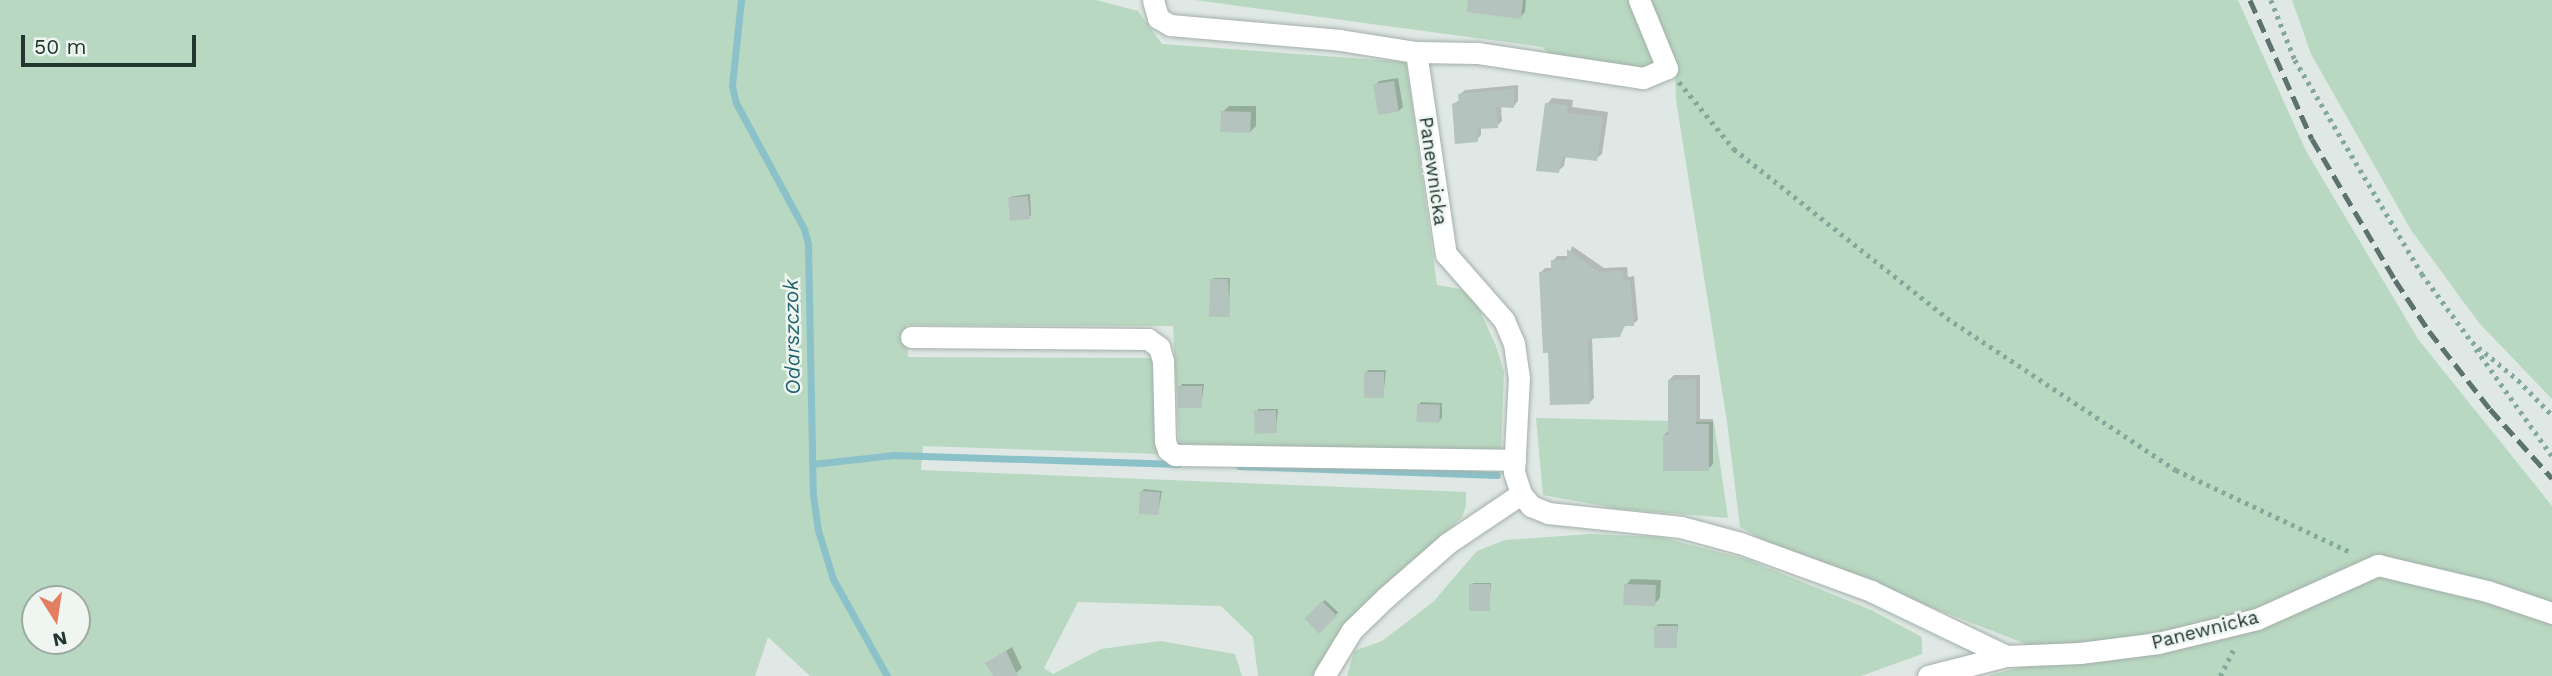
<!DOCTYPE html>
<style>
body{margin:0}
#map{position:relative;width:2552px;height:676px;overflow:hidden;background:#dfe8e4;font-family:"Work Sans",sans-serif}
div>[style]{position:absolute}
[style*='--x']{left:calc(var(--x)*1px);top:calc(var(--y)*1px);width:calc(var(--w)*1px);rotate:calc(var(--a)*1deg)}
.green>*{inset:0;background:#b9d8c1}
.shadow>*{inset:0;background:#0003;transform-origin:0 0}
.stream>*{height:7px;margin:-3.5px;padding:0 3.5px;transform-origin:3.5px;border-radius:3.5px;background:#8bc1c9}
.building>*{inset:0;background:#b4c3bd;transform-origin:0 0}
.path>*{height:4.5px;margin-top:-2.25px;transform-origin:0;background:repeating-linear-gradient(90deg,#82a99c 0 3.5px,transparent 0 8.5px)}
.roads{filter:drop-shadow(0 0 2px #a3afaa) drop-shadow(0 0 2px #a3afaa)}
.minor>*{height:21px;margin:-10.5px;padding:0 10.5px;transform-origin:10.5px;border-radius:10.5px;background:#fff}
.rail>*{height:5px;margin-top:-2.5px;transform-origin:0;background:repeating-linear-gradient(90deg,#5c726c 0 14px,transparent 0 21px)}
span{translate:-50% -50%;white-space:nowrap;text-align:center;line-height:1.15;-webkit-text-stroke:5px #eff6f2;paint-order:stroke}
.street-label{font-size:19px;color:#223730}
.water-label{font-size:21px;color:#22626c;font-style:italic}
.north{position:absolute;left:21px;top:585px;width:70px;height:70px;box-sizing:border-box;background:#eff6f2;border:2px solid #9daaa4;border-radius:50%;rotate:168deg;font-size:19px;font-weight:700;line-height:28px;text-align:center;color:#223730}
.north::after{content:'';display:block;margin:auto;width:24px;height:32px;background:#e47e61;clip-path:polygon(50% 0,100% 100%,50% 72%,0 100%)}
.scale{position:absolute;left:21px;top:35px;width:175px;height:32px;box-sizing:border-box;border:4px solid #223730;border-top:0;padding-left:9px;font-size:21px;line-height:24px;white-space:nowrap;color:#223730;-webkit-text-stroke:5px #eff6f2;paint-order:stroke}
</style>
<div id="map">
<div class="green">
<div style="clip-path:polygon(evenodd,0 0,1096px 0,1138px 11px,1162px 44px,1406px 62px,1437px 285px,1460px 289px,1475px 300px,1496px 346px,1504px 372px,1501px 452px,1179px 444px,1173px 326px,907px 325px,908px 357px,1152px 358px,1159px 454px,923px 446px,921px 470px,1466px 492px,1466px 506px,1462px 517px,1413px 564px,1314px 676px,1258px 676px,1253px 637px,1221px 606px,1078px 602px,1044px 668px,1053px 674px,1101px 649px,1160px 641px,1235px 654px,1242px 676px,810px 676px,768px 637px,755px 676px,0 676px,0 0,35px 599px,77px 599px,77px 641px,35px 641px,35px 599px)"></div>
<div style="clip-path:polygon(1195px 0,1632px 0,1653px 60px,1648px 68px,1552px 56px,1542px 47px)"></div>
<div style="clip-path:polygon(1650px 0,2238px 0,2306px 151px,2418px 339px,2552px 506px,2552px 676px,1987px 676px,2028px 665px,2026px 644px,1773px 546px,1740px 527px,1727px 422px,1676px 100px,1675px 65px)"></div>
<div style="clip-path:polygon(2292px 0,2552px 0,2552px 399px,2479px 323px,2411px 230px,2311px 54px)"></div>
<div style="clip-path:polygon(1536px 418px,1714px 422px,1728px 518px,1619px 509px,1543px 495px)"></div>
<div style="clip-path:polygon(1590px 534px,1660px 537px,1746px 559px,1871px 610px,1922px 637px,1922px 654px,1861px 676px,1347px 676px,1354px 651px,1382px 641px,1433px 602px,1477px 551px,1505px 540px)"></div>
</div>
<div class="shadow">
<div style="clip-path:polygon(1479px 0,1526px 0,1525px 12px,1520px 17px)"></div>
<div style="clip-path:polygon(1398px 78px,1403px 107px,1399px 111px,1375px 86px,1379px 81px)"></div>
<div style="clip-path:polygon(1518px 85px,1518px 101px,1514px 106px,1501px 106px,1502px 121px,1497px 126px,1481px 127px,1481px 135px,1477px 140px,1453px 104px,1460px 100px,1460px 94px,1465px 90px)"></div>
<div style="clip-path:polygon(1552px 98px,1573px 100px,1572px 107px,1608px 112px,1602px 154px,1596px 159px,1566px 155px,1564px 166px,1558px 171px,1547px 104px)"></div>
<div style="clip-path:polygon(1229px 106px,1256px 106px,1256px 126px,1250px 132px,1223px 112px)"></div>
<div style="clip-path:polygon(1030px 194px,1031px 215px,1029px 217px,1010px 197px)"></div>
<div style="clip-path:polygon(1572px 246px,1604px 268px,1627px 267px,1628px 277px,1634px 276px,1638px 320px,1633px 324px,1626px 324px,1620px 335px,1592px 337px,1594px 398px,1589px 403px,1550px 352px,1540px 273px,1545px 268px,1553px 268px,1553px 261px,1557px 256px,1569px 256px)"></div>
<div style="clip-path:polygon(1214px 278px,1230px 278px,1229px 316px,1212px 280px)"></div>
<div style="clip-path:polygon(1368px 370px,1386px 370px,1383px 397px,1366px 373px)"></div>
<div style="clip-path:polygon(1674px 375px,1700px 375px,1700px 419px,1713px 419px,1713px 464px,1708px 469px,1664px 435px,1670px 430px,1669px 380px)"></div>
<div style="clip-path:polygon(1182px 384px,1204px 384px,1201px 407px,1180px 387px)"></div>
<div style="clip-path:polygon(1421px 402px,1442px 403px,1442px 418px,1439px 421px,1419px 405px)"></div>
<div style="clip-path:polygon(1258px 409px,1278px 409px,1276px 431px,1256px 412px)"></div>
<div style="clip-path:polygon(1144px 489px,1162px 491px,1158px 513px,1142px 492px)"></div>
<div style="clip-path:polygon(1631px 579px,1661px 580px,1660px 598px,1654px 604px,1626px 585px)"></div>
<div style="clip-path:polygon(1473px 583px,1491px 583px,1489px 609px,1471px 586px)"></div>
<div style="left:1325px;top:600px;width:18px;height:26px;rotate:43deg"></div>
<div style="clip-path:polygon(1658px 624px,1678px 624px,1676px 647px,1655px 627px)"></div>
<div style="clip-path:polygon(1012px 647px,1022px 668px,1013px 676px,995px 676px,987px 663px)"></div>
</div>
<div class="stream">
<div style="--x:741;--y:0;--w:86;--a:96"></div>
<div style="--x:732;--y:86;--w:17;--a:77"></div>
<div style="--x:736;--y:103;--w:143;--a:61.6"></div>
<div style="--x:804;--y:229;--w:16;--a:75"></div>
<div style="--x:808;--y:244;--w:251;--a:88.9"></div>
<div style="--x:813;--y:495;--w:35;--a:82"></div>
<div style="--x:818;--y:530;--w:51;--a:73"></div>
<div style="--x:833;--y:579;--w:111;--a:60.9"></div>
<div style="--x:812;--y:464;--w:81;--a:-6.3"></div>
<div style="--x:893;--y:455;--w:285;--a:1.8"></div>
<div style="--x:1239;--y:466;--w:258;--a:2"></div>
</div>
<div class="building">
<div style="clip-path:polygon(1468px 0,1523px 0,1521px 19px,1467px 12px)"></div>
<div style="left:1394px;top:81px;width:31px;height:21px;rotate:81deg"></div>
<div style="clip-path:polygon(1514px 89px,1514px 108px,1496px 107px,1498px 128px,1477px 129px,1478px 142px,1455px 144px,1452px 104px,1459px 103px,1458px 94px)"></div>
<div style="clip-path:polygon(1545px 103px,1568px 105px,1567px 113px,1603px 117px,1597px 161px,1562px 157px,1559px 173px,1536px 171px)"></div>
<div style="left:1221px;top:111px;width:30px;height:21px;rotate:2deg"></div>
<div style="left:1028px;top:196px;width:23px;height:20px;rotate:85deg"></div>
<div style="clip-path:polygon(1567px 249px,1599px 272px,1623px 270px,1624px 280px,1630px 280px,1634px 326px,1624px 326px,1620px 337px,1588px 339px,1590px 404px,1550px 405px,1548px 353px,1543px 353px,1539px 272px,1551px 271px,1551px 260px,1567px 260px)"></div>
<div style="clip-path:polygon(1210px 279px,1228px 279px,1230px 317px,1209px 317px)"></div>
<div style="left:1364px;top:372px;width:20px;height:26px"></div>
<div style="clip-path:polygon(1696px 379px,1696px 424px,1709px 424px,1709px 471px,1663px 471px,1663px 435px,1668px 434px,1668px 380px)"></div>
<div style="left:1178px;top:386px;width:24px;height:22px"></div>
<div style="left:1417px;top:404px;width:23px;height:18px;rotate:2deg"></div>
<div style="left:1276px;top:410px;width:23px;height:22px;rotate:88deg"></div>
<div style="left:1140px;top:491px;width:20px;height:23px;rotate:3deg"></div>
<div style="left:1490px;top:584px;width:27px;height:21px;rotate:90deg"></div>
<div style="left:1624px;top:584px;width:32px;height:21px;rotate:2deg"></div>
<div style="left:1322px;top:601px;width:21px;height:25px;rotate:45deg"></div>
<div style="left:1654px;top:626px;width:23px;height:22px"></div>
<div style="clip-path:polygon(1006px 651px,1018px 676px,993px 676px,985px 663px)"></div>
</div>
<div class="path">
<div style="--x:2271;--y:0;--w:65;--a:68.2"></div>
<div style="--x:2295;--y:60;--w:249;--a:59.3"></div>
<div style="--x:2422;--y:274;--w:84;--a:53.7"></div>
<div style="--x:2472;--y:342;--w:60;--a:39.6"></div>
<div style="--x:2518;--y:380;--w:49;--a:45.8"></div>
<div style="--x:1679;--y:82;--w:87;--a:50.6"></div>
<div style="--x:1734;--y:149;--w:272;--a:38.4"></div>
<div style="--x:1947;--y:318;--w:275;--a:33.6"></div>
<div style="--x:2176;--y:470;--w:195;--a:25.2"></div>
<div style="--x:2476;--y:349;--w:131;--a:54.6"></div>
<div style="--x:2220;--y:676;--w:34;--a:-63"></div>
</div>
<div class="roads">
<div class="minor">
<div style="--x:1153;--y:0;--w:19;--a:74"></div>
<div style="--x:1158;--y:18;--w:14;--a:30"></div>
<div style="--x:1170;--y:25;--w:171;--a:5"></div>
<div style="--x:1340;--y:40;--w:77;--a:9"></div>
<div style="--x:1639;--y:0;--w:74;--a:67.6"></div>
<div style="--x:1667;--y:68;--w:26;--a:157"></div>
<div style="--x:1643;--y:78;--w:168;--a:-171.4"></div>
<div style="--x:1477;--y:53;--w:61;--a:-179.1"></div>
<div style="--x:1416;--y:52;--w:204;--a:81.6"></div>
<div style="--x:1446;--y:254;--w:88;--a:48.7"></div>
<div style="--x:1504;--y:320;--w:25;--a:67"></div>
<div style="--x:1514;--y:343;--w:34;--a:82"></div>
<div style="--x:1519;--y:377;--w:95;--a:93"></div>
<div style="--x:1514;--y:472;--w:23;--a:72"></div>
<div style="--x:1521;--y:494;--w:16;--a:50"></div>
<div style="--x:1531;--y:506;--w:18;--a:22"></div>
<div style="--x:1548;--y:513;--w:134;--a:6"></div>
<div style="--x:1681;--y:527;--w:61;--a:15.2"></div>
<div style="--x:1740;--y:543;--w:140;--a:20.1"></div>
<div style="--x:1871;--y:591;--w:150;--a:25.7"></div>
<div style="--x:911;--y:337;--w:237;--a:0.5"></div>
<div style="--x:1148;--y:339;--w:14;--a:36"></div>
<div style="--x:1159;--y:347;--w:15;--a:74"></div>
<div style="--x:1163;--y:361;--w:80;--a:88.6"></div>
<div style="--x:1165;--y:441;--w:9;--a:72"></div>
<div style="--x:1168;--y:450;--w:9;--a:36"></div>
<div style="--x:1175;--y:455;--w:340;--a:0.8"></div>
<div style="--x:1324;--y:676;--w:54;--a:-58.7"></div>
<div style="--x:1352;--y:630;--w:46;--a:-44.1"></div>
<div style="--x:1385;--y:598;--w:84;--a:-41.1"></div>
<div style="--x:1448;--y:543;--w:88;--a:-33.9"></div>
<div style="--x:1928;--y:676;--w:81;--a:-14.4"></div>
<div style="--x:2006;--y:656;--w:74;--a:-2.3"></div>
<div style="--x:2080;--y:653;--w:79;--a:-7.3"></div>
<div style="--x:2158;--y:643;--w:102;--a:-13.6"></div>
<div style="--x:2257;--y:619;--w:133;--a:-24.1"></div>
<div style="--x:2378;--y:565;--w:112;--a:13.4"></div>
<div style="--x:2487;--y:591;--w:69;--a:18.7"></div>
</div>
</div>
<div class="rail">
<div style="--x:2250;--y:0;--w:152;--a:66"></div>
<div style="--x:2312;--y:139;--w:164;--a:59.5"></div>
<div style="--x:2395;--y:280;--w:61;--a:56.3"></div>
<div style="--x:2429;--y:331;--w:99;--a:52"></div>
<div style="--x:2490;--y:409;--w:93;--a:48.1"></div>
</div>
<div class="street-label">
<span style="left:1433px;top:171px;rotate:82deg">Panewnicka</span>
<span style="left:2205px;top:630px;rotate:-14deg">Panewnicka</span>
</div>
<div class="water-label">
<span style="left:792px;top:337px;rotate:-91deg">Odarszczok</span>
</div>
<div class="north">N</div>
<div class="scale">50 m</div>
</div>
